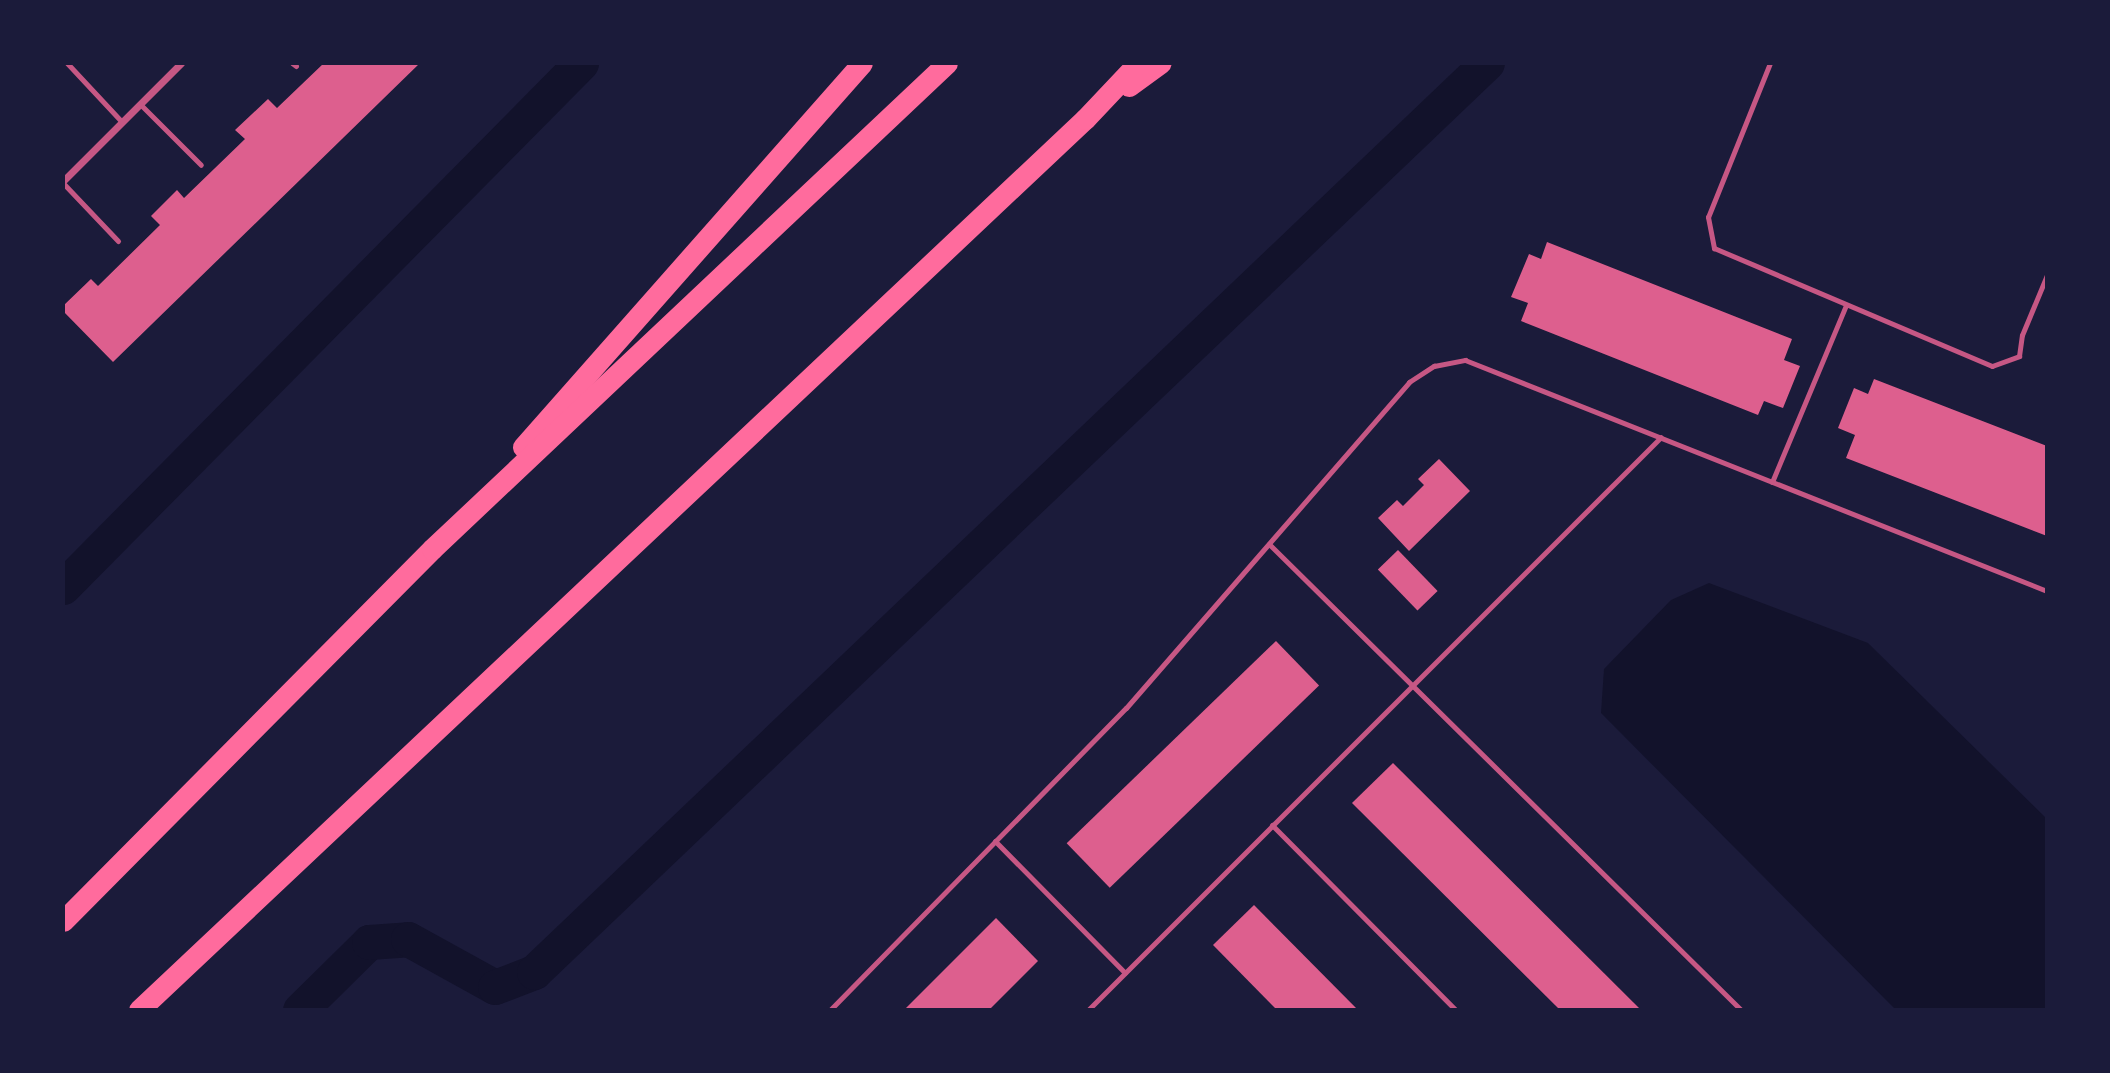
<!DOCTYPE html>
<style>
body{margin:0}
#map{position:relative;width:2110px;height:1073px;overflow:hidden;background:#1b1b3a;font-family:"Roboto Condensed",sans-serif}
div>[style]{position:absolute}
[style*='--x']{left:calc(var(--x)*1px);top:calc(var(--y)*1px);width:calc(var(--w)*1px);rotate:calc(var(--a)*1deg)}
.water>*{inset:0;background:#12122b}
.canal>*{height:35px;margin:-17.5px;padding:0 17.5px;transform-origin:17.5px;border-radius:17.5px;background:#12122b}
.building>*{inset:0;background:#dd5f8e;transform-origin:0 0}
.service>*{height:5px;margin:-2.5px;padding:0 2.5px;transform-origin:2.5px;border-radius:2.5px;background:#c65784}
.minor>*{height:7px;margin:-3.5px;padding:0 3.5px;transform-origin:3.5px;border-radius:3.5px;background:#c65784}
.motorway>*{height:21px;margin:-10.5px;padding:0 10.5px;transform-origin:10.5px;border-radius:10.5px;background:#ff6b9d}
span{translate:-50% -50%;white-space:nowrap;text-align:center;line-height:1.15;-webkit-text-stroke:5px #1b1b3a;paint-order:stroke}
.frame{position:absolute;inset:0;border:65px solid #1b1b3a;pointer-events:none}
</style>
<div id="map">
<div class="water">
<div style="clip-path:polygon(1709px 583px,1868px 643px,2047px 819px,2047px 1010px,1896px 1010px,1601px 713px,1604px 669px,1671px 600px)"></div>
</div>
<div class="canal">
<div style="--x:63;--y:587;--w:737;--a:-45.33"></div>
<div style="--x:300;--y:1010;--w:97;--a:-44.6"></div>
<div style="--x:369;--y:942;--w:39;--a:-4"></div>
<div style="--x:408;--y:939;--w:99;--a:28.9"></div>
<div style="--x:495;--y:987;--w:42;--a:-21"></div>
<div style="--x:534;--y:972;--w:1317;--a:-43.65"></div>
</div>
<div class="building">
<div style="clip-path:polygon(324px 63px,420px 63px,113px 362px,63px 311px,63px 306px,91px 279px,98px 286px,160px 225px,151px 216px,177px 190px,184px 198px,245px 139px,235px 130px,268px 99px,277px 108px)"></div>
<div style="clip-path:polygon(1547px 242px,1792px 339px,1784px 360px,1800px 366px,1783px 408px,1764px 401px,1758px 415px,1521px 321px,1528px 303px,1511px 297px,1529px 254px,1541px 259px)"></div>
<div style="clip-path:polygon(1874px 379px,2047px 446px,2047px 536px,1846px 458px,1855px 435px,1838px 428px,1854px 388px,1868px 394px)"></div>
<div style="clip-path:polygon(1439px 459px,1470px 491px,1409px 551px,1378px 518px,1397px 500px,1403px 506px,1424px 485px,1418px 479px)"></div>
<div style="left:1398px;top:550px;width:57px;height:28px;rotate:46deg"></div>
<div style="left:1276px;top:641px;width:62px;height:291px;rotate:46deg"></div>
<div style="clip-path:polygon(1393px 763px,1641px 1010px,1560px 1010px,1352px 803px)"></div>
<div style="clip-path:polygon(1254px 905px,1358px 1010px,1277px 1010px,1213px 945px)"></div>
<div style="clip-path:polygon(996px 918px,1038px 961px,989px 1010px,904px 1010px)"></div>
</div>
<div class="service">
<div style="--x:67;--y:63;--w:81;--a:47"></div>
<div style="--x:292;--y:63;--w:5;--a:37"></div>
<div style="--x:1770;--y:63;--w:166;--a:111.9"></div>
<div style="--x:1708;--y:217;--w:32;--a:79"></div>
<div style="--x:1714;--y:248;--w:302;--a:23"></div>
<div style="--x:1992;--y:366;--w:29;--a:-20"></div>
<div style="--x:2019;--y:356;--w:21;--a:-82"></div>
<div style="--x:2022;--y:335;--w:65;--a:-67.4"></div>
<div style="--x:140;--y:104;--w:86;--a:45"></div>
<div style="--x:63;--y:183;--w:80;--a:46.5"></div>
<div style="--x:1772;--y:482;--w:192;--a:-67.3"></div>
<div style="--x:1269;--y:544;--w:663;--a:44.63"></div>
<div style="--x:1272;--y:825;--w:261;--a:45.2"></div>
<div style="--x:995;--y:841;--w:185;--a:45.4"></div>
<div style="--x:830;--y:1010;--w:423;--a:-45.6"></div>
<div style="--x:1126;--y:708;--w:432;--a:-49"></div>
<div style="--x:1409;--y:382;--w:30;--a:-33"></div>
<div style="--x:1434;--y:366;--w:32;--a:-11"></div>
<div style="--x:1465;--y:360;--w:626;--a:21.65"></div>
<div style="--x:1088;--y:1010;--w:810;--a:-45"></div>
</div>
<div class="minor">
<div style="--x:63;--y:181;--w:167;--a:-45"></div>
</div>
<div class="motorway">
<div style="--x:1129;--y:86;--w:39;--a:-36"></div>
<div style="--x:523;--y:447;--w:512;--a:-48.56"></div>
<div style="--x:63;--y:921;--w:524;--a:-45.23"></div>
<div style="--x:432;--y:549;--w:708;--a:-43.34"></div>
<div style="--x:139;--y:1010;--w:1300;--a:-43.29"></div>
<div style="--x:1085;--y:119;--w:77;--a:-46.6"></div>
</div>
<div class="frame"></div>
</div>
